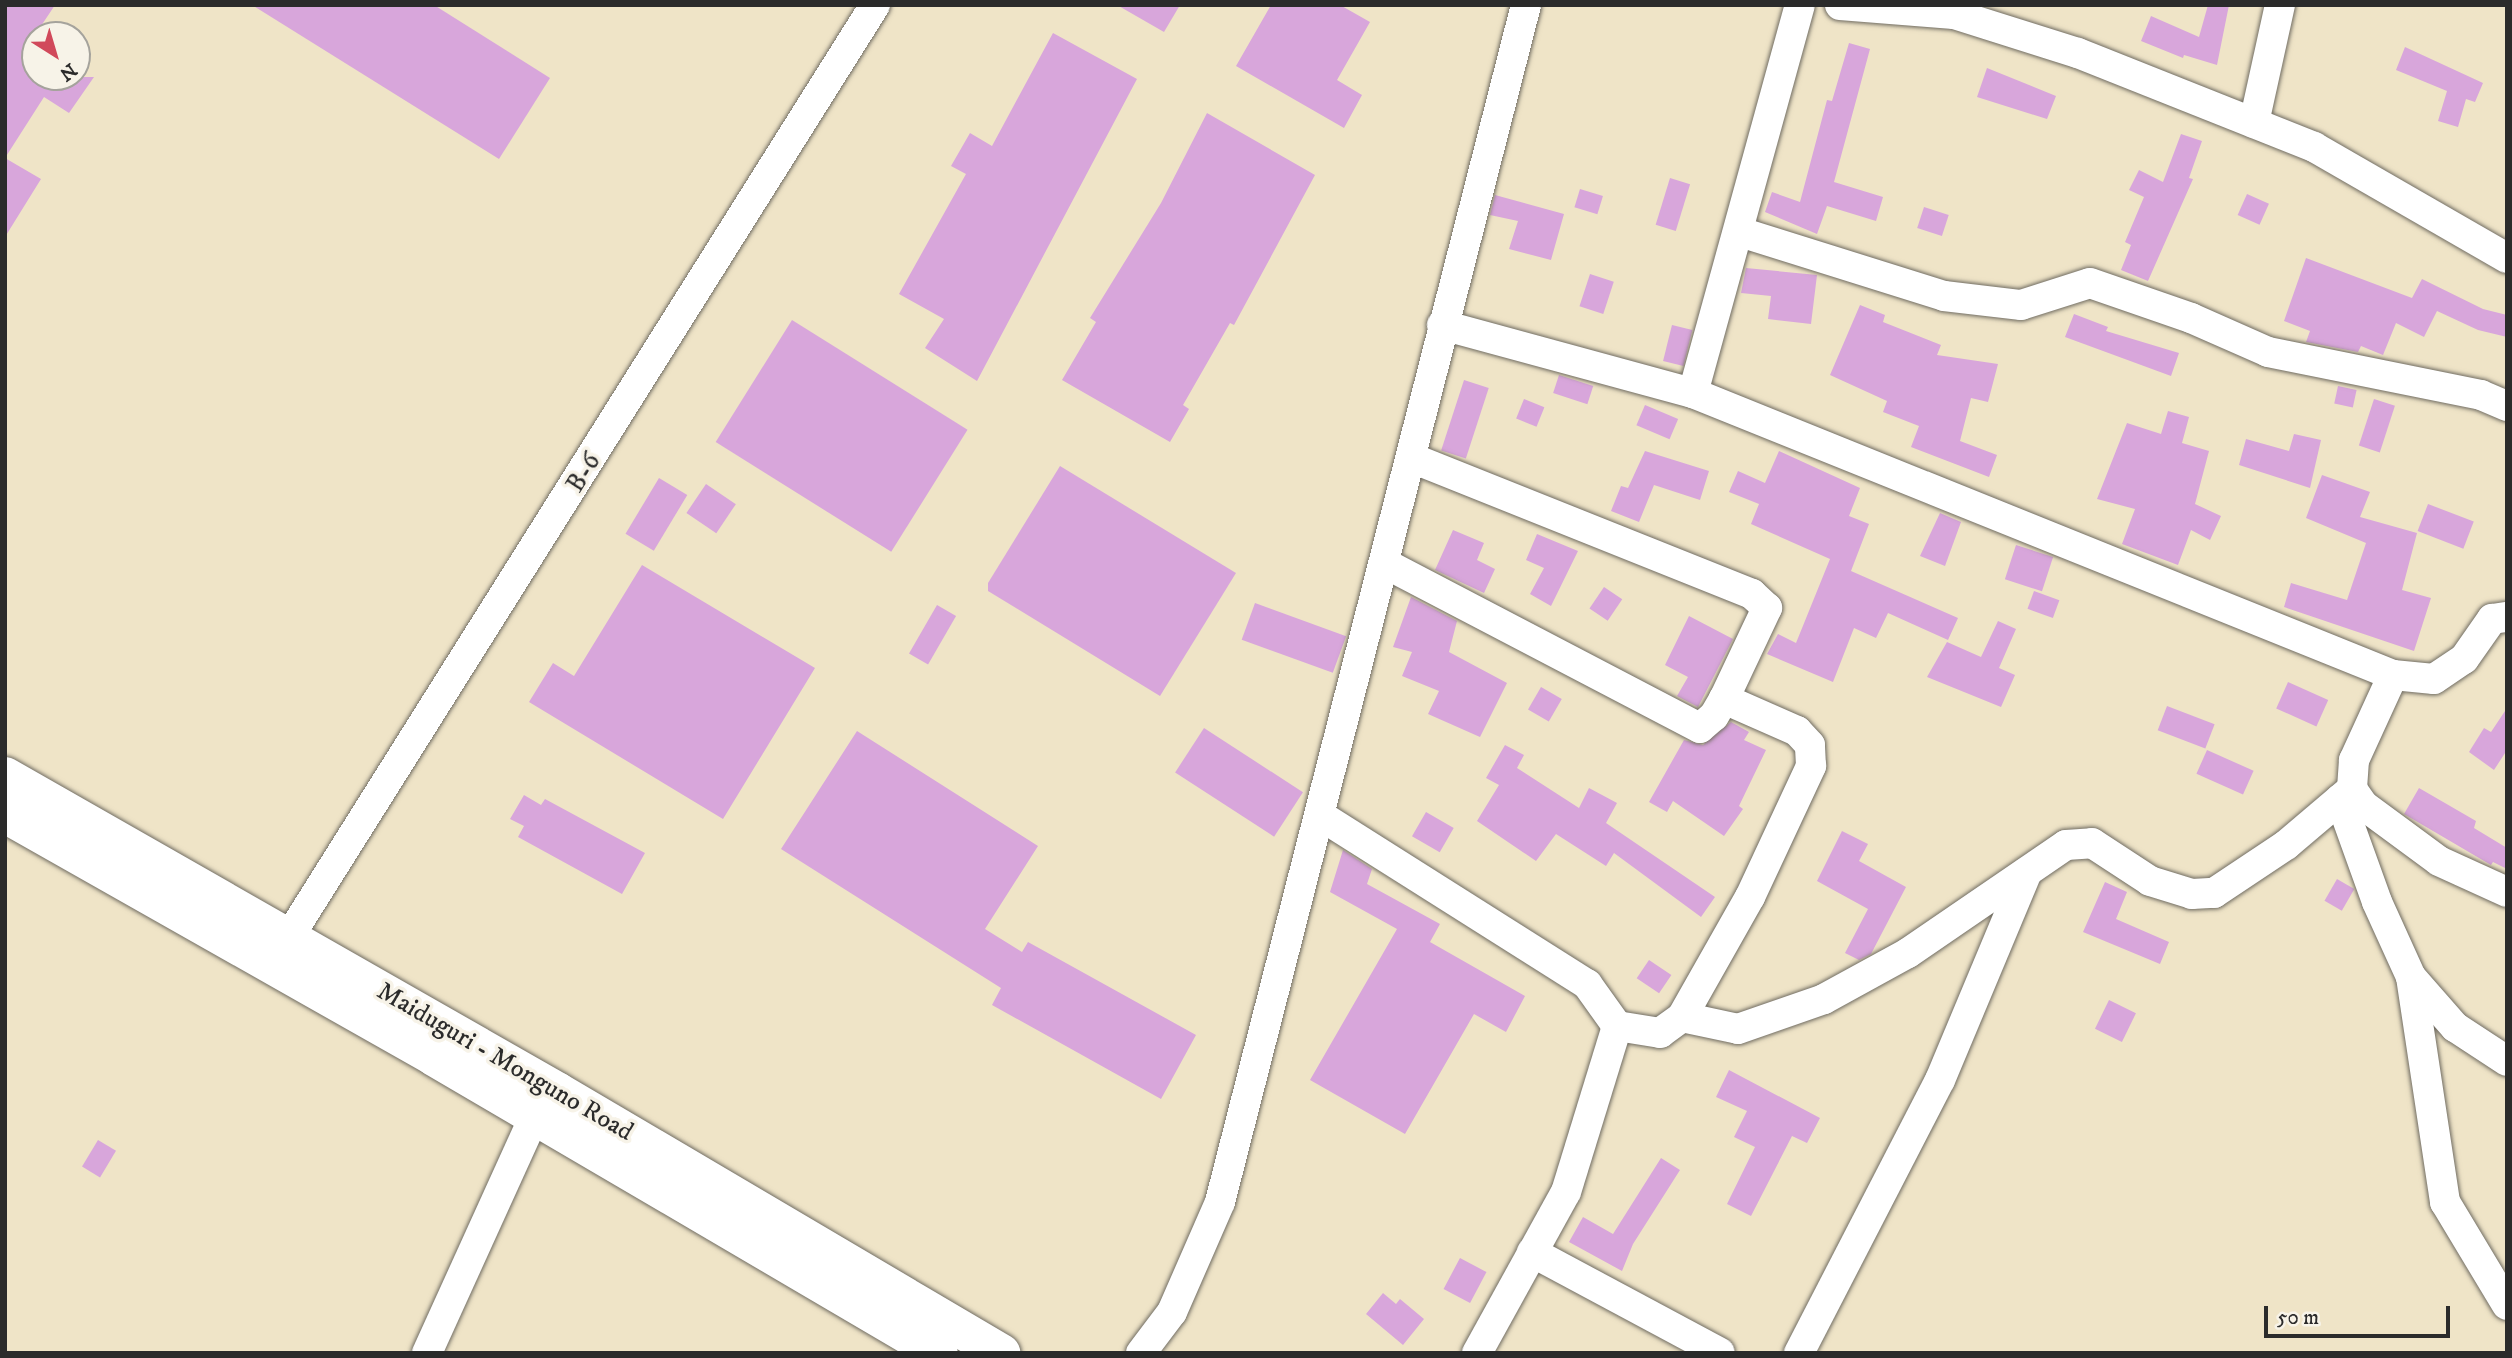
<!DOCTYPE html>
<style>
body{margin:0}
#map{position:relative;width:2512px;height:1358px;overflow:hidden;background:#efe4c7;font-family:"IM FELL DW Pica",serif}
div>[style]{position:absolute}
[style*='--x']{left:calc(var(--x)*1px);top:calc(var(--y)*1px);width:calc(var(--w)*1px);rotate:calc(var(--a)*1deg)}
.building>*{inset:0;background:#d8a6db;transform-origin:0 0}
.roads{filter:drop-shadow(0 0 2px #706c62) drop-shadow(0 0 2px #706c62)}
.minor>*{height:30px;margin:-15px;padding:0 15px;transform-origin:15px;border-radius:15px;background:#fff}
.major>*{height:38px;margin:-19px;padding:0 19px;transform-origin:19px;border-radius:19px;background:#fff}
span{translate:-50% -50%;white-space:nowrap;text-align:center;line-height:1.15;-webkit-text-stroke:7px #f7f3e8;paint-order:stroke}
.street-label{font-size:26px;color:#2b2b2b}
.frame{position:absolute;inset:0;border:7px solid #2b2b2b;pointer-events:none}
.north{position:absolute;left:21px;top:21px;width:70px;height:70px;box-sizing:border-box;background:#f7f3e8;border:2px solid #a5a39c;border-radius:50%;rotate:143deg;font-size:19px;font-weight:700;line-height:28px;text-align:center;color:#2b2b2b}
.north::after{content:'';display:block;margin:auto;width:24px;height:32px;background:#d1495b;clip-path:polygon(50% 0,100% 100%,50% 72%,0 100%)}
.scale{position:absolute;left:2264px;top:1306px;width:186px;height:32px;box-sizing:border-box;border:4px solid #2b2b2b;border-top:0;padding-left:9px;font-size:21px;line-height:24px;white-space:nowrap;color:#2b2b2b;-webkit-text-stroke:5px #f7f3e8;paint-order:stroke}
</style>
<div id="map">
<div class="building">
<div style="clip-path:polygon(5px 5px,55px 5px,35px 35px,35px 77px,94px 77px,69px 113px,44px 97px,5px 158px,41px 179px,5px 237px)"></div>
<div style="clip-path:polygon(252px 5px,434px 5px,550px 78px,499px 159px)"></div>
<div style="clip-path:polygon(1117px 5px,1180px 5px,1164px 32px)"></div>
<div style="clip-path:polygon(1271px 5px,1340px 5px,1370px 22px,1337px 80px,1362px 95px,1344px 128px,1236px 66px)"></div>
<div style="clip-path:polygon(2208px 5px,2229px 5px,2217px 65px,2184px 55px,2183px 58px,2141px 41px,2151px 16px,2199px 37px)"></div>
<div style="clip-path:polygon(1053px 33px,1137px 79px,977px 381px,925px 348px,944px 319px,899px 294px,966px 174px,951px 166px,970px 133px,992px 146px)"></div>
<div style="clip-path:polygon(1849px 43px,1870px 49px,1834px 182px,1883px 197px,1876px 221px,1827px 206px,1817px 234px,1765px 212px,1772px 192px,1800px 202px,1827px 100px,1832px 101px)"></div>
<div style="clip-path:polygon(2405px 47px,2483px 83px,2475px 102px,2466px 99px,2458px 127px,2438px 121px,2447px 91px,2396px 70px)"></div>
<div style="clip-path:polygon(1987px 68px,2056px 96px,2047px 119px,1977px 97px)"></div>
<div style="clip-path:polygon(1207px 113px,1315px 175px,1234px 325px,1230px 323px,1183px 405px,1189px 409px,1170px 442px,1062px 380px,1096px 322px,1090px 318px,1161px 203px)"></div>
<div style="clip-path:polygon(2181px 134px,2202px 141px,2189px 178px,2193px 179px,2148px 281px,2121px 270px,2131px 245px,2125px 242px,2144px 197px,2129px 190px,2139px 170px,2163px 182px)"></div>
<div style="left:1670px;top:178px;width:21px;height:49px;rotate:17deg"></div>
<div style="left:1580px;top:189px;width:24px;height:19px;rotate:17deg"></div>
<div style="left:2247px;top:194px;width:24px;height:23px;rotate:24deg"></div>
<div style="clip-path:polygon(1495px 195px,1564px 214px,1551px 260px,1509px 249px,1518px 221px,1490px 215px)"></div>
<div style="left:1924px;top:207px;width:26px;height:22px;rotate:18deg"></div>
<div style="clip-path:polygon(2306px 258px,2412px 298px,2422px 279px,2483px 309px,2507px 315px,2507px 337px,2478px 330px,2437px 311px,2424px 337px,2396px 323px,2383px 355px,2361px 346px,2358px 352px,2306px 342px,2310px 331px,2284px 321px)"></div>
<div style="clip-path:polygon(1746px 268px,1817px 275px,1811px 324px,1768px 319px,1771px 296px,1741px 293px)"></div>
<div style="left:1590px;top:274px;width:25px;height:34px;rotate:18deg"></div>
<div style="clip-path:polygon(1860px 305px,1885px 315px,1883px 322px,1941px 345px,1937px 355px,1998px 364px,1988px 402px,1971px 398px,1960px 441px,1997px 455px,1989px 477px,1911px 447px,1919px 426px,1883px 412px,1887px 401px,1830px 375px)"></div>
<div style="clip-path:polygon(2074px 314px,2108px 327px,2106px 331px,2179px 353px,2171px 376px,2065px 337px)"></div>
<div style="left:792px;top:320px;width:207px;height:144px;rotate:32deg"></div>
<div style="left:1672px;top:325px;width:21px;height:37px;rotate:14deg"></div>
<div style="left:1559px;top:375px;width:36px;height:19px;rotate:18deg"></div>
<div style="left:1464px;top:380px;width:26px;height:74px;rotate:18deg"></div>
<div style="left:2338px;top:386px;width:19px;height:18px;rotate:12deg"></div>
<div style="left:1524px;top:399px;width:22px;height:21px;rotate:22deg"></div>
<div style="left:2374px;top:399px;width:22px;height:49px;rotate:18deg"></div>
<div style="left:1645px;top:405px;width:36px;height:22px;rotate:23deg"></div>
<div style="clip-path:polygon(2168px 411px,2189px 417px,2182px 443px,2209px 451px,2195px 504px,2221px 516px,2210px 540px,2191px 530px,2178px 565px,2122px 544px,2135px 509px,2097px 499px,2127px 423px,2161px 434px)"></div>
<div style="clip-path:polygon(2294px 434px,2321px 440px,2310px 488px,2239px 465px,2246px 439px,2289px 451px)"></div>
<div style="clip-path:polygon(1645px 451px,1709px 471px,1700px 500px,1654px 485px,1639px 522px,1611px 511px,1621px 486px,1628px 488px)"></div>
<div style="clip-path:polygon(1779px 451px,1860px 488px,1849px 516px,1869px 524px,1851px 571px,1958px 618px,1948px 640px,1888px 613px,1876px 638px,1854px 628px,1833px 682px,1767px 654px,1778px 634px,1796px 643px,1830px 559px,1751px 524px,1759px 504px,1729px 492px,1738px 471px,1765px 483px)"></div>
<div style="clip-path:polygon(1060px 466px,1236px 573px,1160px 696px,988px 591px,988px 583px)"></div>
<div style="clip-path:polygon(2322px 475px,2370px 492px,2360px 517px,2417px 533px,2402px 590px,2431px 598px,2414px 651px,2284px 607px,2291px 583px,2347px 600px,2366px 543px,2306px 518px)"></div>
<div style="left:659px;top:478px;width:33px;height:65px;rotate:31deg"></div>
<div style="left:706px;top:484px;width:36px;height:35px;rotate:34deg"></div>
<div style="left:2428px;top:504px;width:49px;height:29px;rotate:21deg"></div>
<div style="clip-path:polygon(1940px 513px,1961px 522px,1945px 566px,1920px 556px)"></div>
<div style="clip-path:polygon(1453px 530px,1484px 543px,1477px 560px,1495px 569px,1484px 593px,1435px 570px)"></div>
<div style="clip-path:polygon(1537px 534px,1578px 551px,1551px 606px,1530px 594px,1544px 568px,1526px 560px)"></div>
<div style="left:2016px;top:545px;width:39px;height:36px;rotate:18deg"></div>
<div style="clip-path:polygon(642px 565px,815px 668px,723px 819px,529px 702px,553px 663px,574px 676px)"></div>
<div style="left:1604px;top:587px;width:22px;height:26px;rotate:34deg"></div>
<div style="left:2034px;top:591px;width:27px;height:19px;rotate:20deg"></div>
<div style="clip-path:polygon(1411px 597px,1457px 621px,1449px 652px,1507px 683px,1480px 737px,1428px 714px,1439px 691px,1402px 676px,1412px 652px,1393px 647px)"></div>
<div style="left:1255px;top:603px;width:97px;height:39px;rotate:20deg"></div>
<div style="left:937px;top:605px;width:22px;height:56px;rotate:30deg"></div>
<div style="clip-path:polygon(1689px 616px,1733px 639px,1698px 707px,1677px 696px,1688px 677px,1665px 665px)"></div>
<div style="clip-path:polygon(1998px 621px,2016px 629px,1999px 668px,2015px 675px,2001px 707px,1927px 677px,1947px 642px,1981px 657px)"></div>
<div style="left:2288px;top:682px;width:44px;height:29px;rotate:24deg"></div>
<div style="left:1541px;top:687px;width:24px;height:26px;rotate:30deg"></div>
<div style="left:2167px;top:706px;width:51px;height:26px;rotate:21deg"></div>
<div style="clip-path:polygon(2507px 708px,2507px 750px,2494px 770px,2469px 752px,2484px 728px,2491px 732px)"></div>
<div style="clip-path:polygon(1731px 722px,1749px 732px,1744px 740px,1766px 750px,1739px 806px,1743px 809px,1724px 836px,1673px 801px,1667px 812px,1649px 802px,1684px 740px,1703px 745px)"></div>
<div style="left:1204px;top:728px;width:118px;height:53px;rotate:33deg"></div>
<div style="clip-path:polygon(857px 731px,1038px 846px,985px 929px,1022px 952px,1028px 942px,1196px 1035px,1161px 1099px,992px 1005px,1001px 988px,781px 849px)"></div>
<div style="clip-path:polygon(1505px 745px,1524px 755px,1517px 768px,1579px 808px,1589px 788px,1617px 803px,1606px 823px,1715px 897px,1701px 917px,1614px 853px,1606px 866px,1556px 834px,1536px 861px,1477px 821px,1499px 785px,1486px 778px)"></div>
<div style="left:2207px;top:750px;width:51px;height:26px;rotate:24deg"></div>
<div style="clip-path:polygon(2419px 788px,2476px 821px,2474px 828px,2507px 848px,2507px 869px,2493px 862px,2491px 865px,2404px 814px)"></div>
<div style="clip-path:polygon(524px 795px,541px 805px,545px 799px,645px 853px,622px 894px,518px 837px,524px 826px,510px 819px)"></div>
<div style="left:1426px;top:812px;width:32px;height:28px;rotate:30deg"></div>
<div style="clip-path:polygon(1842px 831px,1868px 844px,1859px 861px,1906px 887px,1871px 954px,1859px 960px,1845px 953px,1868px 909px,1817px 881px)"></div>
<div style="clip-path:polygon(1343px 850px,1372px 869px,1367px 884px,1440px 924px,1430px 942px,1525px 996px,1506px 1032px,1474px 1014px,1405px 1134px,1310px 1080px,1397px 929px,1330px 892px)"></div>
<div style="left:2337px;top:879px;width:20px;height:25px;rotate:30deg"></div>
<div style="clip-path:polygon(2105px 882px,2127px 892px,2116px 919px,2169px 942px,2160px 964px,2083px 932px)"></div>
<div style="left:1649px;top:960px;width:27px;height:22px;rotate:34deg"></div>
<div style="left:2109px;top:1000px;width:30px;height:32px;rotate:26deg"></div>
<div style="clip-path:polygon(1729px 1070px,1820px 1118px,1807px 1143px,1792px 1136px,1751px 1216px,1727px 1204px,1755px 1147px,1734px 1137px,1747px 1111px,1716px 1097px)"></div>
<div style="left:98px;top:1140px;width:21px;height:31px;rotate:31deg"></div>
<div style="clip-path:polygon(1661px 1158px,1680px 1170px,1633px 1244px,1622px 1271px,1569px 1242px,1583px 1217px,1613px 1234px)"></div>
<div style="left:1460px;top:1258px;width:30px;height:35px;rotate:28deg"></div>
<div style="clip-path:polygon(1383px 1293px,1396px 1304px,1400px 1299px,1424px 1319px,1403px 1345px,1366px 1314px)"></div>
</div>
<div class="roads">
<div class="minor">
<div style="--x:1840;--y:5;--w:114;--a:4.5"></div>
<div style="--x:1954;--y:14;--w:130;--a:17.5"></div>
<div style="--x:2078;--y:53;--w:254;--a:21.7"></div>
<div style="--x:2314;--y:147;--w:223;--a:29.9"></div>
<div style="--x:2254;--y:123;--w:121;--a:-77.6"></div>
<div style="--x:1740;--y:232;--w:214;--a:17.4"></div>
<div style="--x:1944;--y:296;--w:78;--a:6.7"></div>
<div style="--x:2021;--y:305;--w:72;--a:-17.7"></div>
<div style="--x:2090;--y:283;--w:107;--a:19.1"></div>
<div style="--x:2191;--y:318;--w:84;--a:23.8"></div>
<div style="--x:2268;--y:352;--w:217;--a:11.4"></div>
<div style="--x:2481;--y:395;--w:28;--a:23"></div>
<div style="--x:1442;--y:325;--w:260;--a:15.2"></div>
<div style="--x:1693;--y:393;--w:755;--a:21.94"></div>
<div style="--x:2393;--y:675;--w:41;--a:5.6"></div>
<div style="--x:2434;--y:679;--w:36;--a:-34"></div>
<div style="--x:2464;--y:659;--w:49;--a:-55"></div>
<div style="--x:2492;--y:619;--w:15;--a:-8"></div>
<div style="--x:1693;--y:393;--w:402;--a:-74.6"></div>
<div style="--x:1386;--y:564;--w:354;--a:27.6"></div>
<div style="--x:1700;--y:728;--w:18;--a:-41"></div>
<div style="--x:1714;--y:716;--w:20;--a:-60"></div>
<div style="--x:1724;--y:699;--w:101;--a:-64.7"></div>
<div style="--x:1767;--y:608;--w:21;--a:-137"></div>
<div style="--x:1752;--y:594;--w:366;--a:-158.2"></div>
<div style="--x:2393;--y:675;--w:94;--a:114.6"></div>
<div style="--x:2354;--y:760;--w:29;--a:94"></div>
<div style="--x:2352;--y:789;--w:19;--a:55"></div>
<div style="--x:2363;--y:805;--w:94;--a:36.4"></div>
<div style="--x:2439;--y:861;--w:75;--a:24.5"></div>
<div style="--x:2340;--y:799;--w:109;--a:70.2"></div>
<div style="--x:2377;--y:902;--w:82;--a:65.6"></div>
<div style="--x:2411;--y:977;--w:67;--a:48.7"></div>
<div style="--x:2455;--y:1027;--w:62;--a:33.2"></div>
<div style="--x:1321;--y:816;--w:315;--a:32.3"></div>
<div style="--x:1587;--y:984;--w:52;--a:54.5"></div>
<div style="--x:1617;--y:1026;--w:44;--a:9.2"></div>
<div style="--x:1660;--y:1033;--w:27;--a:-36"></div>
<div style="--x:1682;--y:1017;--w:138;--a:-60.5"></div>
<div style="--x:1750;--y:897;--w:145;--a:-65"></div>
<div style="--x:1811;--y:766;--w:21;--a:-93"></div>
<div style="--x:1810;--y:745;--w:19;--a:-133"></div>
<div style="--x:1797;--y:731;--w:80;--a:-156.3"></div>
<div style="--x:289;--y:937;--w:1101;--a:-57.84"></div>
<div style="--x:2411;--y:977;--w:228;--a:81.4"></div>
<div style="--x:2445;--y:1202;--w:120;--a:59"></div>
<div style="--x:1682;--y:1017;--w:57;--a:12.1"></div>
<div style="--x:1738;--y:1029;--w:91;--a:-19.2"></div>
<div style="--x:1824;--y:999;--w:96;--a:-28.7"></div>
<div style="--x:1908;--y:953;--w:191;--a:-34.4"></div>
<div style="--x:2066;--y:845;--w:26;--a:-4"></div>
<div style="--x:2092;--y:843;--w:69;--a:33.2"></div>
<div style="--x:2150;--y:881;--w:44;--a:17.2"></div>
<div style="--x:2192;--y:894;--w:22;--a:-3"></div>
<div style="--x:2214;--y:893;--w:87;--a:-33.7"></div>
<div style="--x:2286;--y:845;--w:87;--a:-40.3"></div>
<div style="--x:1532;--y:1252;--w:213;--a:28.2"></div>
<div style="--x:427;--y:1353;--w:259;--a:-65.6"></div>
<div style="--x:1141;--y:1353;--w:51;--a:-52.9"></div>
<div style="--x:1172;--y:1312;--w:120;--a:-66.4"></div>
<div style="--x:1220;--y:1202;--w:1235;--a:-75.66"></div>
<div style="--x:1477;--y:1353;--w:184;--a:-61.1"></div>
<div style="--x:1566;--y:1192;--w:174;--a:-72.9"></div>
<div style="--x:1799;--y:1353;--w:307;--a:-62.7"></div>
<div style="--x:1940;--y:1080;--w:225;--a:-67.3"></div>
</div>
<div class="major">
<div style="--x:5;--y:776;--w:636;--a:29.71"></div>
<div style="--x:557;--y:1091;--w:516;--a:30.54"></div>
<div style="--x:5;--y:814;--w:493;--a:29.5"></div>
<div style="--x:434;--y:1057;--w:585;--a:30.38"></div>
</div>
</div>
<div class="street-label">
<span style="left:584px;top:473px;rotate:-58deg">B-6</span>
<span style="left:505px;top:1062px;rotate:30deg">Maiduguri - Monguno Road</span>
</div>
<div class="frame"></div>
<div class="north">N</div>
<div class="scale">50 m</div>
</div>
